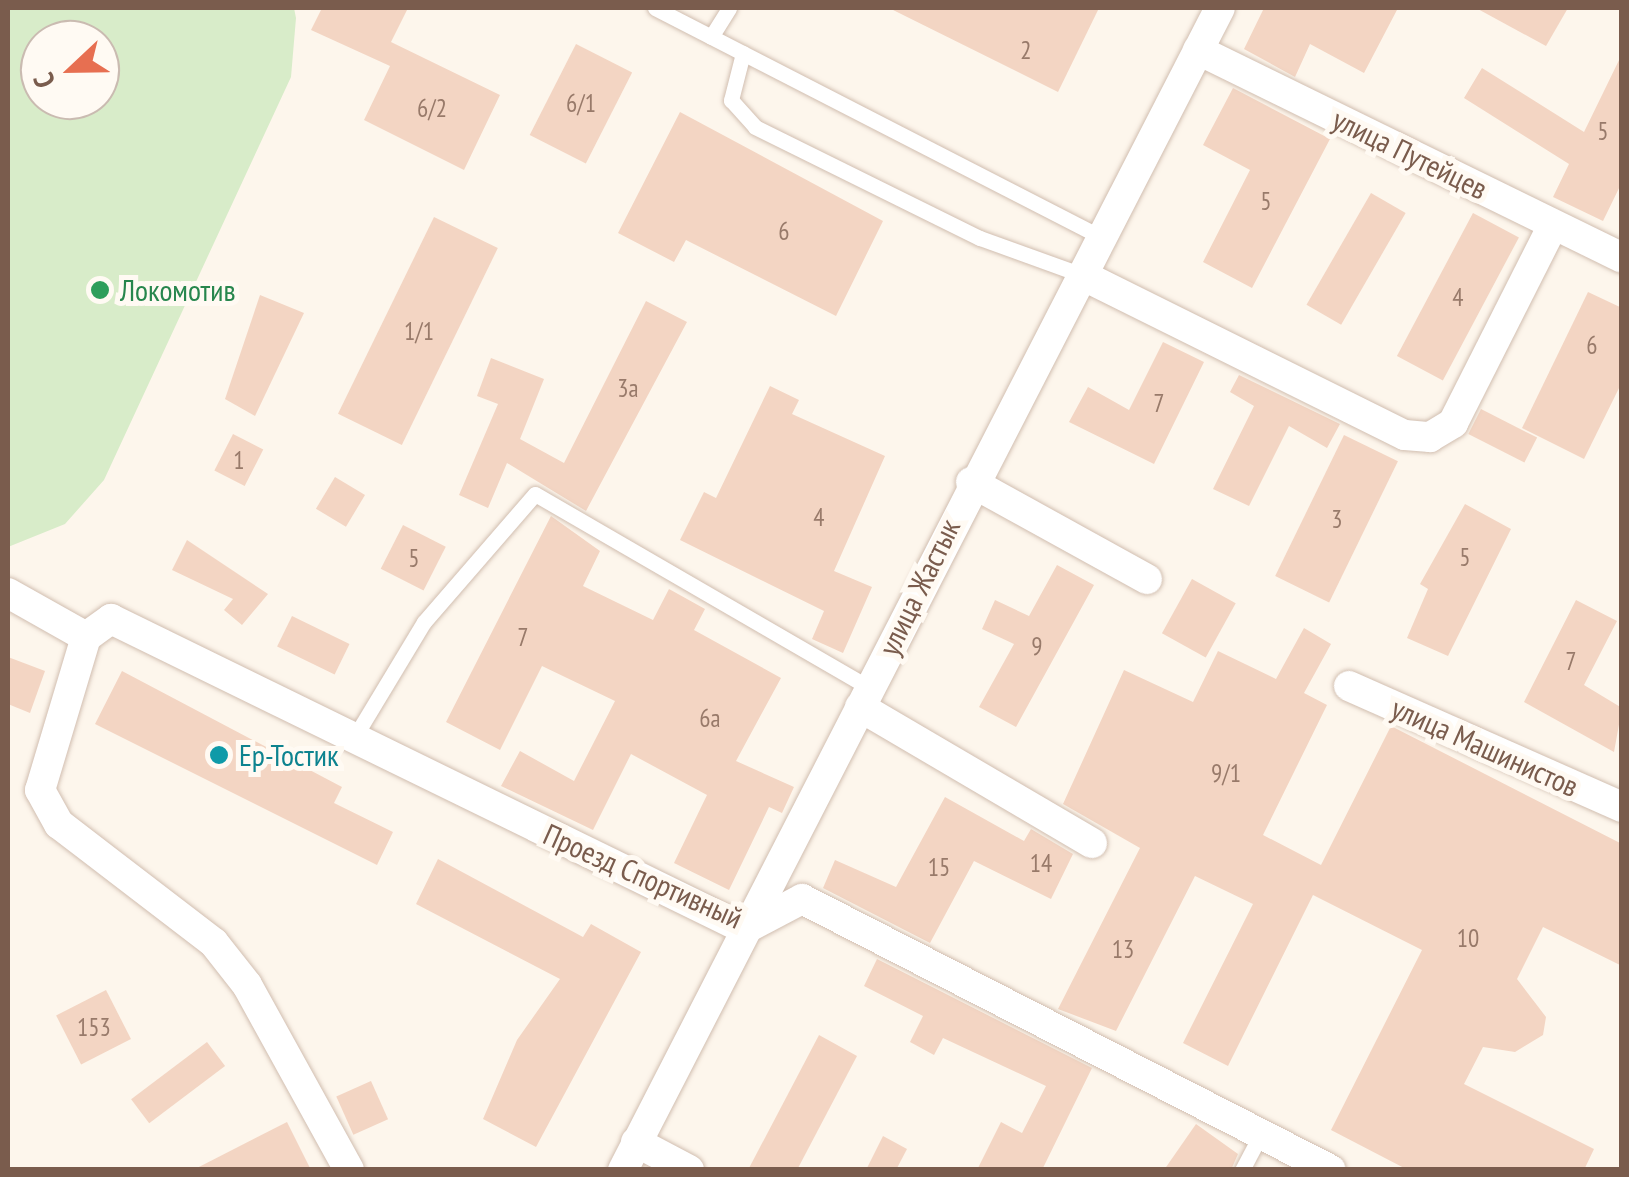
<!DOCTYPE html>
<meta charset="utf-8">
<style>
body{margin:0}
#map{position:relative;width:1629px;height:1177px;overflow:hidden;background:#fdf6ec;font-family:"PT Sans Narrow",sans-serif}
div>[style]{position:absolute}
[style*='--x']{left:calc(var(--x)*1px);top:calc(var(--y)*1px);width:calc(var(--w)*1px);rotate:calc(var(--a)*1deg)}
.green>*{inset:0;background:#d8ecc9}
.building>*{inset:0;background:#f3d5c3;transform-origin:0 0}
.roads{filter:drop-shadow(0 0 2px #d1beb0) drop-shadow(0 0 2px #d1beb0)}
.service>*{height:15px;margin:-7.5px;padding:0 7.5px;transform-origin:7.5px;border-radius:7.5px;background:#fff}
.minor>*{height:30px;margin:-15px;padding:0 15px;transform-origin:15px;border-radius:15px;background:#fff}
.dots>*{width:28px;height:28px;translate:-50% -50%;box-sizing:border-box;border:5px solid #fffaf3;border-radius:50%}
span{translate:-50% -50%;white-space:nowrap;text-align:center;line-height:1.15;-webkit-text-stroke:10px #fffaf3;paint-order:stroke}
.number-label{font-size:25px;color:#987a6a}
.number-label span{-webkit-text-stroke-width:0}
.street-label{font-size:30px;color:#7a5c4d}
.leisure-label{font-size:30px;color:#27864d}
.left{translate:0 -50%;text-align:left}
.culture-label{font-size:30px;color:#0d838f}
.frame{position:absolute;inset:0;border:10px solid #7a5c4d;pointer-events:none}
.north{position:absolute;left:20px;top:20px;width:100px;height:100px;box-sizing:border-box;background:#fffaf3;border:2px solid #cabbb1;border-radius:50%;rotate:248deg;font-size:28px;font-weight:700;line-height:40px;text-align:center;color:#7a5c4d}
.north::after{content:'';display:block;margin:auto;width:35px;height:45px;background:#e76f51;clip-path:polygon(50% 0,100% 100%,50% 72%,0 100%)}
</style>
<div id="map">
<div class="green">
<div style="clip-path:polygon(evenodd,8px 8px,294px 8px,296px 18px,291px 77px,104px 480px,65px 524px,8px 547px,8px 8px,40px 40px,100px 40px,100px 100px,40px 100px,40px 40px)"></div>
</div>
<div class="building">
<div style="clip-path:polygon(322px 8px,408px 8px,391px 42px,500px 95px,464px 170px,364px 120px,390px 66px,311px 30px)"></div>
<div style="clip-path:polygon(889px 8px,1099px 8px,1058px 92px)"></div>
<div style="clip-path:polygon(1264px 8px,1398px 8px,1364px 73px,1310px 44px,1295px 77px,1244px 49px)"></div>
<div style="clip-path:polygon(1476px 8px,1568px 8px,1546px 46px)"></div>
<div style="left:576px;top:44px;width:63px;height:102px;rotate:27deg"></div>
<div style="clip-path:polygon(1622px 54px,1622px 182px,1603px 221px,1553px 197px,1569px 164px,1464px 98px,1482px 68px,1584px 132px)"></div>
<div style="clip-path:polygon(1233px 88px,1330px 139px,1252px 288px,1203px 262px,1250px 170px,1203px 145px)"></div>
<div style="clip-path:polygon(680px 112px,883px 221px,836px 316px,686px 240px,674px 262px,618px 233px)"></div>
<div style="left:1371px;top:193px;width:40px;height:129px;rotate:30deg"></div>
<div style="left:1473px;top:213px;width:52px;height:162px;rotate:28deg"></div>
<div style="left:434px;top:217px;width:71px;height:219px;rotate:26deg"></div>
<div style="clip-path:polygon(1588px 292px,1622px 308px,1622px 382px,1584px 459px,1522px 428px)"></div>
<div style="clip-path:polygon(260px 295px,304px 313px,255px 416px,225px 399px)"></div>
<div style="clip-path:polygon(646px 301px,687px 322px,586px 511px,507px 463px,488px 508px,459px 495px,498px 404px,477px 396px,491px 358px,544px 379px,520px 439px,564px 463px)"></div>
<div style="clip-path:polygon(1163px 342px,1204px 362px,1154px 464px,1069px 422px,1088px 387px,1129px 410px)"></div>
<div style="clip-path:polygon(1239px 375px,1340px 424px,1327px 448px,1289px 426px,1249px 506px,1213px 489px,1254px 406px,1230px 392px)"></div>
<div style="clip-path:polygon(770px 386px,799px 400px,792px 414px,885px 456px,834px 571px,872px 587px,843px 653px,812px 639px,824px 611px,680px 540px,704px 492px,716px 498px)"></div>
<div style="left:1481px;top:409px;width:63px;height:28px;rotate:27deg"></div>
<div style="left:233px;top:434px;width:34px;height:41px;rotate:27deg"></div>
<div style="left:1344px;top:435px;width:60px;height:157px;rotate:26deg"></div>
<div style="left:335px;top:477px;width:35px;height:37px;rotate:31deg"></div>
<div style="clip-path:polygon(1465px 504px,1511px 529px,1448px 656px,1407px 638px,1428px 589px,1420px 584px)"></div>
<div style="clip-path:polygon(551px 516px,600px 551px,583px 586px,653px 620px,669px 589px,705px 609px,694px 630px,781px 678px,736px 761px,794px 787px,782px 813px,769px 807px,729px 890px,674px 863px,707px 795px,631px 754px,593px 830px,501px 786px,520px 751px,574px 781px,615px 701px,542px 666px,500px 750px,446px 722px)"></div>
<div style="left:403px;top:525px;width:48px;height:49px;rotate:27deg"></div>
<div style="clip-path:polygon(187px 540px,268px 594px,242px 625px,224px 610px,233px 599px,172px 570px)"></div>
<div style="clip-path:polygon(1057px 565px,1094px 585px,1016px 727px,979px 707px,1014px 644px,982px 629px,995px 600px,1029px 616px)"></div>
<div style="left:1192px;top:579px;width:50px;height:62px;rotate:29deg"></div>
<div style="clip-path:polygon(1576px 600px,1617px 621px,1584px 685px,1622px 708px,1614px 752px,1524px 702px)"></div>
<div style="left:292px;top:616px;width:64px;height:34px;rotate:26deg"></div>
<div style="clip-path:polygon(1304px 628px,1331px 644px,1304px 693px,1327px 705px,1263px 835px,1321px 865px,1391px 726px,1622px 844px,1622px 966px,1543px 927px,1517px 979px,1546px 1017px,1543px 1035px,1515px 1052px,1483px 1047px,1464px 1084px,1594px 1149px,1584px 1170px,1408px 1170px,1331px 1130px,1422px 950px,1313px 895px,1228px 1066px,1183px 1043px,1253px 904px,1195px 876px,1116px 1031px,1058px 1009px,1140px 848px,1063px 804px,1124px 670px,1193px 702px,1218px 651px,1276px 679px)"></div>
<div style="clip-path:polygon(8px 657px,45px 671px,30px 713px,8px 704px)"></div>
<div style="clip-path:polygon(122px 671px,342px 787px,334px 803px,393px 832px,377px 865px,95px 724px)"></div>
<div style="clip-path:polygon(945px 797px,1024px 841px,1031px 829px,1073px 854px,1051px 899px,974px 861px,930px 943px,823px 888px,835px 860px,896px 887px)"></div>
<div style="clip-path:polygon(438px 859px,583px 937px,591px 924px,641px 952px,536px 1147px,483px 1119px,517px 1040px,560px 979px,416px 904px)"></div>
<div style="clip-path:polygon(877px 959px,1092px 1068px,1042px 1170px,977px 1170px,1001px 1122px,1022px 1133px,1046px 1086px,943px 1038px,934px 1055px,910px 1042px,923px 1016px,864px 986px)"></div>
<div style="left:106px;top:990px;width:55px;height:56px;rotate:63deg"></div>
<div style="clip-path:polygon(819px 1035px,857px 1056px,797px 1170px,748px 1170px)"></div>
<div style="left:207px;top:1042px;width:30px;height:95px;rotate:53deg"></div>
<div style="left:371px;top:1081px;width:42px;height:38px;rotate:66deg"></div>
<div style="clip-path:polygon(287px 1122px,311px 1170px,193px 1170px)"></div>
<div style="clip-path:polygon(1196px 1124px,1238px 1154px,1231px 1170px,1164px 1170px)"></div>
<div style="clip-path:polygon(883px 1136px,907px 1149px,896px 1170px,866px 1170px)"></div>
</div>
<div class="roads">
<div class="service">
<div style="--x:655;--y:8;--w:501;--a:27.18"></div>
<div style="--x:711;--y:37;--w:34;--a:-58"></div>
<div style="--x:743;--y:53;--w:49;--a:104.3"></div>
<div style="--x:731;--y:100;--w:36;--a:48"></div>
<div style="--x:755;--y:127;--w:251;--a:26.3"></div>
<div style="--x:980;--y:238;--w:109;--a:19.9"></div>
<div style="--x:354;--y:738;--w:135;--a:-58.9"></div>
<div style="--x:424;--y:622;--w:169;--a:-49.1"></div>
<div style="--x:535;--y:494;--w:387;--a:30.1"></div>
<div style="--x:1242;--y:1170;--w:41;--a:-62.2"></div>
</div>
<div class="minor">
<div style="--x:1198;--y:50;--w:472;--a:26.1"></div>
<div style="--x:1082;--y:275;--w:360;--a:26.4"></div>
<div style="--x:1405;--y:435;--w:25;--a:5"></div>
<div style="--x:1430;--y:437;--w:27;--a:-31"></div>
<div style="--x:1453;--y:423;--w:222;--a:-63.2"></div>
<div style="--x:971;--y:482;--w:201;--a:28.9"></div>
<div style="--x:8;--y:593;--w:90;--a:29.4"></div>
<div style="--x:86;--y:637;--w:31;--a:-36"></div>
<div style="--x:111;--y:619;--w:706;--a:26.06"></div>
<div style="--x:745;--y:929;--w:64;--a:-27.8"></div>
<div style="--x:802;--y:899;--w:594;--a:27.13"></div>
<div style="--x:86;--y:637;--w:160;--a:106.7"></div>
<div style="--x:40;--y:790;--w:39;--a:61"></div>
<div style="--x:59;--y:824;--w:195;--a:37.5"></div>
<div style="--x:214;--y:943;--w:53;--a:51.8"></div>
<div style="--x:247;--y:985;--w:211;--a:61.1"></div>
<div style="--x:1349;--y:686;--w:299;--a:23.9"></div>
<div style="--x:860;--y:707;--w:269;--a:30.4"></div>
<div style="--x:636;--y:1142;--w:60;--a:27.8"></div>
<div style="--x:623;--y:1170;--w:1306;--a:-62.81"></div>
</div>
</div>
<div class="dots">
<div style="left:100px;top:290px;background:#2e9e5b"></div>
<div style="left:219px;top:755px;background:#0f9aa8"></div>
</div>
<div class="number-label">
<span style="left:1026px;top:50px">2</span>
<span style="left:581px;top:103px">6/1</span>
<span style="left:432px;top:108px">6/2</span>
<span style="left:1603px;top:131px">5</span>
<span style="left:1266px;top:201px">5</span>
<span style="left:784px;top:231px">6</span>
<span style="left:1458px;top:297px">4</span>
<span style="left:419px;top:331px">1/1</span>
<span style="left:1592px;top:345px">6</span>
<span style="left:628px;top:388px">3а</span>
<span style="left:1159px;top:403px">7</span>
<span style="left:239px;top:460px">1</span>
<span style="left:819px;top:517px">4</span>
<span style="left:1337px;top:519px">3</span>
<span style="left:1465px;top:557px">5</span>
<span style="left:414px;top:558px">5</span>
<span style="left:523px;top:637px">7</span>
<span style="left:1037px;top:646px">9</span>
<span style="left:1571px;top:661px">7</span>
<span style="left:710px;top:718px">6а</span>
<span style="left:1226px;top:773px">9/1</span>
<span style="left:1041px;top:863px">14</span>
<span style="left:939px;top:867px">15</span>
<span style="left:1468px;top:938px">10</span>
<span style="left:1123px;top:949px">13</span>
<span style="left:94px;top:1027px">153</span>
</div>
<div class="street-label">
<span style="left:1410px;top:154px;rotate:26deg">улица Путейцев</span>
<span style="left:919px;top:587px;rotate:-64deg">улица Жастык</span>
<span style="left:1485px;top:747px;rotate:24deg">улица Машинистов</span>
<span style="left:643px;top:876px;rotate:24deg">Проезд Спортивный</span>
</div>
<div class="leisure-label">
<span class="left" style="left:120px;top:290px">Локомотив</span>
</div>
<div class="culture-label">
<span class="left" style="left:239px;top:755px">Ер-Тостик</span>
</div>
<div class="frame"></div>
<div class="north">С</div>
</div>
